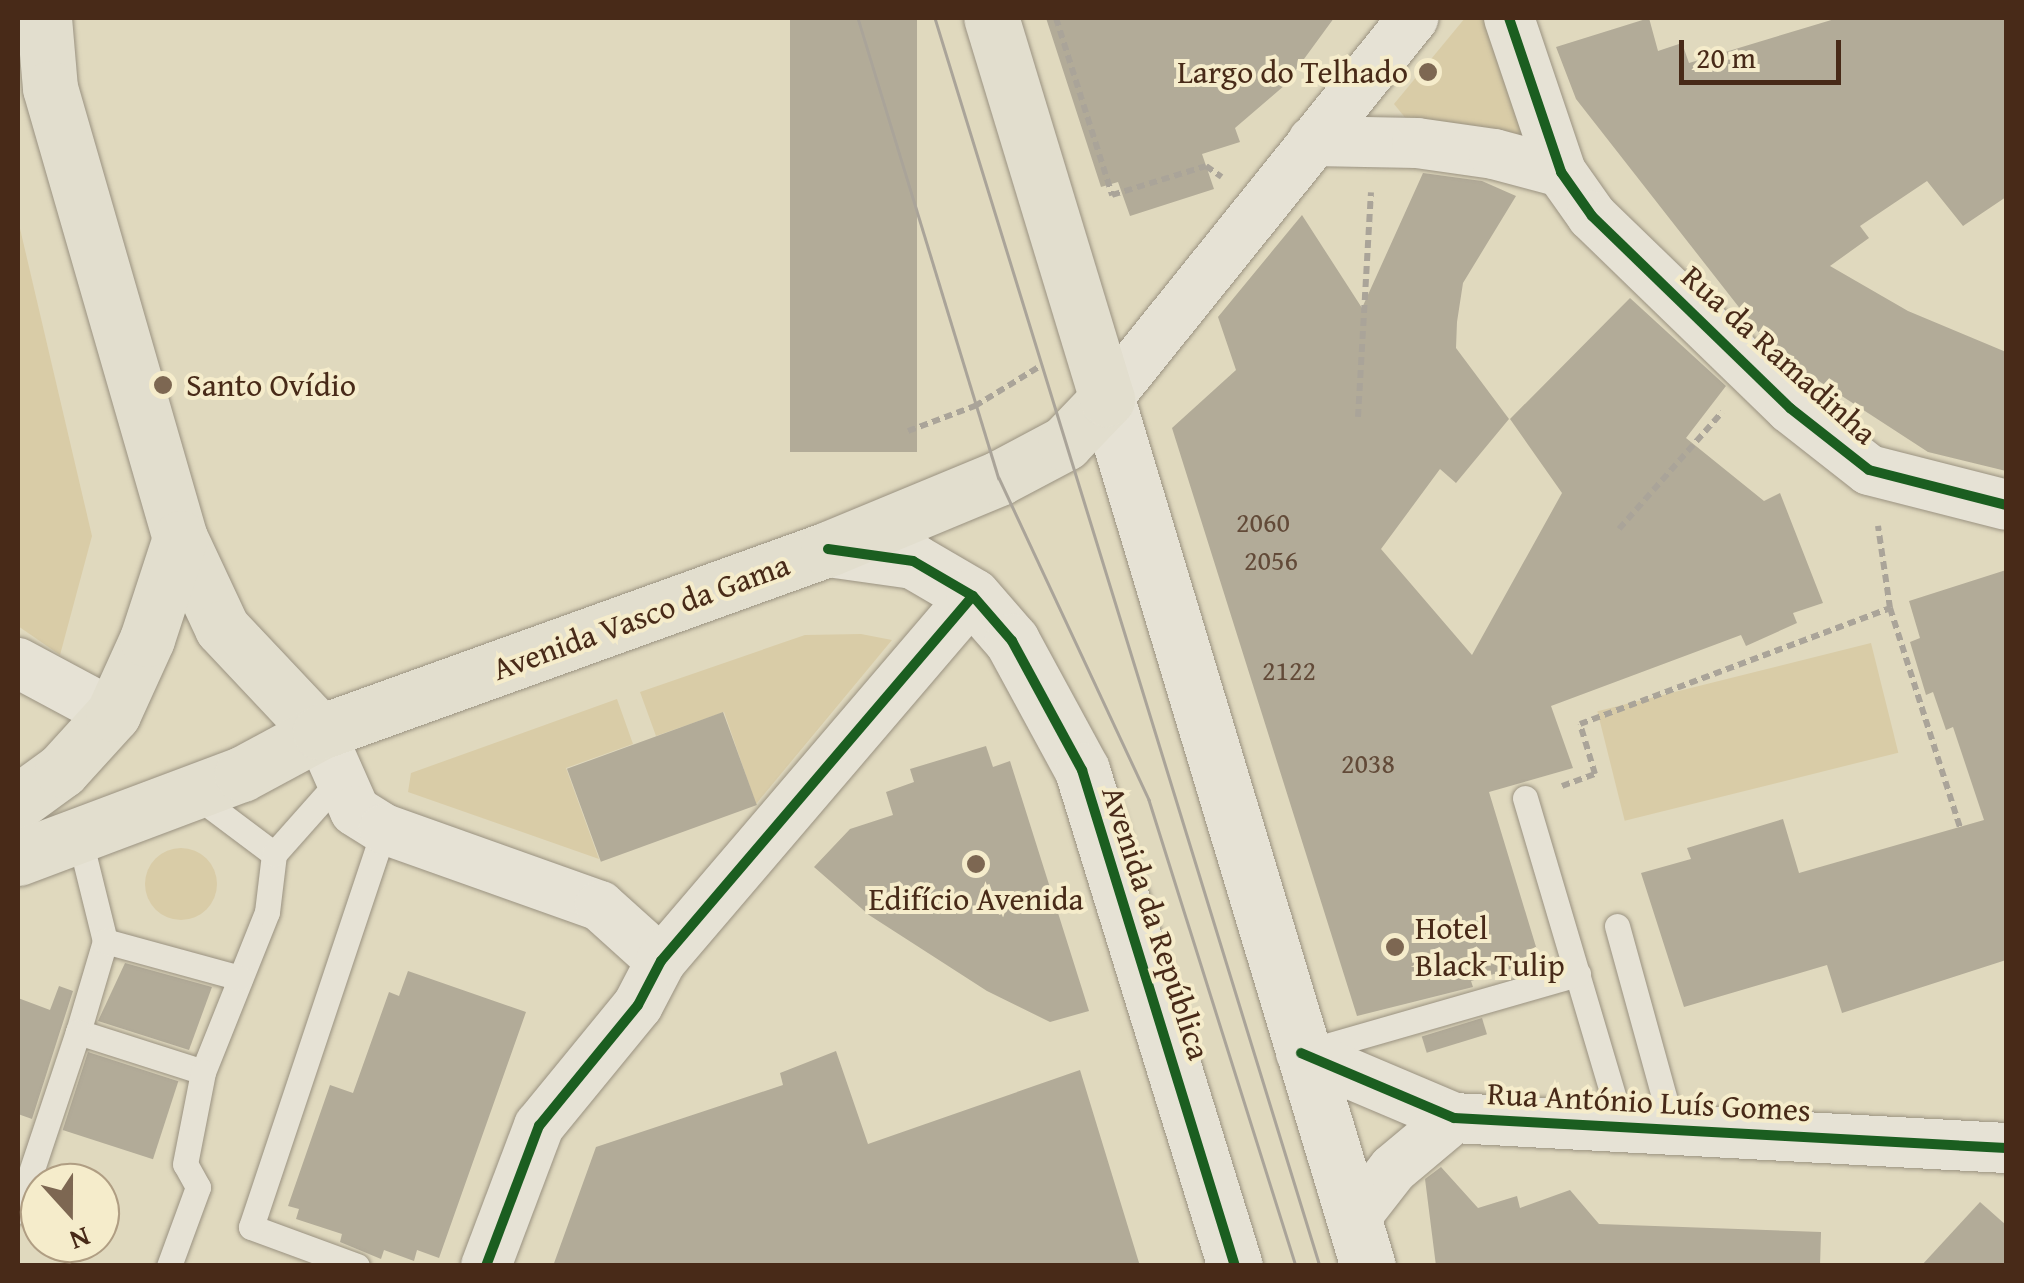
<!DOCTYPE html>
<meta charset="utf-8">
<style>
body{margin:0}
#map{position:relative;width:2024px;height:1283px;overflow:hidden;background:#e0d9be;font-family:"Gentium Book Plus",serif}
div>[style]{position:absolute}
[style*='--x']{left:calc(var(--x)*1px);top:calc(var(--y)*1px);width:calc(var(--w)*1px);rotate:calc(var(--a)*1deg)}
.green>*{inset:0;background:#d9cca7;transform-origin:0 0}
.round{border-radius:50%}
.building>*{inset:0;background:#b2ab98;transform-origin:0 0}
.path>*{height:6px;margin-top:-3px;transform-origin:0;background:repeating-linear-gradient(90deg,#aaa499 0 8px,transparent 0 13px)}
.roads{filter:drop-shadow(0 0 2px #9a9281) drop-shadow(0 0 2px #9a9281)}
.lane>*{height:25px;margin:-12.5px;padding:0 12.5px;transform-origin:12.5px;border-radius:12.5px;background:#e6e2d5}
.street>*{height:50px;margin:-25px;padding:0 25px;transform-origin:25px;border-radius:25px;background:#e6e2d5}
.secondary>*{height:55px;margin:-27.5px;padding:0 27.5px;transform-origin:27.5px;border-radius:27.5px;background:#e6e2d5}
.primary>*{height:55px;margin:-27.5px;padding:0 27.5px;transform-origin:27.5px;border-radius:27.5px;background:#e2dece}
.tram>*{height:2.5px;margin:-1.25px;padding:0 1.25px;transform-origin:1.25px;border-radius:1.25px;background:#aaa499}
.cycleway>*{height:10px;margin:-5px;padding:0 5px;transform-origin:5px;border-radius:5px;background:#1b5e20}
.dots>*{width:28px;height:28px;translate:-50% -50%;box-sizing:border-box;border:5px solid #f5eccb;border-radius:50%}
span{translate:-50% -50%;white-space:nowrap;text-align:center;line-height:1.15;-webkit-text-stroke:8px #f5eccb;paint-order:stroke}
.number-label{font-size:28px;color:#624a38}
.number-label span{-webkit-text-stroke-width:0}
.poi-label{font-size:32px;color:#482a18}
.right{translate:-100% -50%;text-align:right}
.left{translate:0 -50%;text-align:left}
.street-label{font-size:32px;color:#482a18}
.frame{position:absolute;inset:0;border:20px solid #482a18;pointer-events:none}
.north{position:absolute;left:20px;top:1163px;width:100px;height:100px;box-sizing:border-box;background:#f5eccb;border:2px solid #b09e83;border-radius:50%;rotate:159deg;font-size:28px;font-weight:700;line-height:40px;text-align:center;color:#482a18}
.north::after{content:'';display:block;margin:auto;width:35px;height:45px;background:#7d6752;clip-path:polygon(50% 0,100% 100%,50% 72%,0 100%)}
.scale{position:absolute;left:1679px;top:40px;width:162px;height:45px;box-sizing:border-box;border:5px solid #482a18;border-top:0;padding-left:12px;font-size:30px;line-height:35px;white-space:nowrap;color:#482a18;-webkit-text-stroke:8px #f5eccb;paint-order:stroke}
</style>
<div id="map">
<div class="green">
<div style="clip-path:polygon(1465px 18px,1499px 18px,1531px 131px,1521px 142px,1407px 120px,1394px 104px)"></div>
<div style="clip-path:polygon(18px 220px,92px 536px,60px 655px,18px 626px)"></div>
<div style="clip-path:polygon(861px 634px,892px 640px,756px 804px,724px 712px,656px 736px,640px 692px,805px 635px)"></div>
<div style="left:1871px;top:643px;width:113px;height:282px;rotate:76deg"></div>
<div style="clip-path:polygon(617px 699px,633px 744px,566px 768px,599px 859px,408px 792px,411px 773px)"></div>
<div class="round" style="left:145px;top:848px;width:72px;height:72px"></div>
</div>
<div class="building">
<div style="left:790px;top:18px;width:127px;height:434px"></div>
<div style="clip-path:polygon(1046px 18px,1334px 18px,1285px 85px,1235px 128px,1240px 142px,1202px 154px,1214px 189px,1130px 216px,1118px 182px,1101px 187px)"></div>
<div style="clip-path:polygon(1649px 18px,1658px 51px,1682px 43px,1689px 63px,1838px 18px,2006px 18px,2006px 197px,1963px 226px,1927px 181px,1860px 226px,1869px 238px,1830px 266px,1908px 311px,2006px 352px,2006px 471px,1928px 452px,1774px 352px,1576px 99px,1556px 47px)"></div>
<div style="clip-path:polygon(1423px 173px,1482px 181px,1516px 196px,1463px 283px,1457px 322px,1456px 348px,1509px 419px,1456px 483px,1440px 469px,1381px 549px,1472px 655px,1562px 493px,1510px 419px,1630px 298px,1726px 386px,1686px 438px,1764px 501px,1780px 493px,1823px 603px,1793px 613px,1797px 623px,1746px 646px,1741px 635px,1551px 706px,1573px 768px,1489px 792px,1540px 960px,1471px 981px,1473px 987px,1357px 1016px,1172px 428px,1236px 370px,1218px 317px,1302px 215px,1362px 308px)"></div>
<div style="clip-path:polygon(2006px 570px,2006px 960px,1842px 1013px,1827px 965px,1684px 1007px,1641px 873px,1691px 859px,1687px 848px,1783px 819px,1799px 873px,1984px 820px,1953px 727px,1946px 730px,1933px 692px,1926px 695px,1910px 642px,1920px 638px,1909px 601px)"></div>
<div style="left:723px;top:712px;width:99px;height:166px;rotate:70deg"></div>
<div style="clip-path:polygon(986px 746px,993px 767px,1010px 761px,1089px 1011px,1050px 1022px,987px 991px,869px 915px,814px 867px,850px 829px,893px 815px,886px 792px,914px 782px,910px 769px)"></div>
<div style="clip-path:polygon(125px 963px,212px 987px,189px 1050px,98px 1021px)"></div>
<div style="clip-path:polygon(408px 971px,526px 1012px,439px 1258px,417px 1250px,414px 1261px,384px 1250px,381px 1259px,340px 1242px,342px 1234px,296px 1219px,299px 1209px,288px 1206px,330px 1085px,353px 1093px,389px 992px,399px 996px)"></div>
<div style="clip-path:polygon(59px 986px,73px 991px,32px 1119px,18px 1114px,18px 998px,50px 1010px)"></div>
<div style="left:1482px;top:1018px;width:17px;height:63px;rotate:73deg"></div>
<div style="clip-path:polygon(836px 1051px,868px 1144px,1080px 1070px,1140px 1266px,553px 1266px,596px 1147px,783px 1085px,780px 1073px)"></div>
<div style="left:88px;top:1052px;width:95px;height:82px;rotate:18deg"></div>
<div style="clip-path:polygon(1441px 1167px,1478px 1208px,1517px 1196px,1520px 1208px,1570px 1190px,1599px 1224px,1821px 1232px,1820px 1266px,1436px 1266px,1425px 1179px)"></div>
<div style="clip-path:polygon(1980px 1202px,2006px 1225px,2006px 1266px,1921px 1266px)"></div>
</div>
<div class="path">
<div style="--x:1056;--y:18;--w:186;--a:72.4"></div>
<div style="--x:1112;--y:195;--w:98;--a:-17.1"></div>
<div style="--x:1206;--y:166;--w:19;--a:35"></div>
<div style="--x:1358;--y:417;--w:225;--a:-86.7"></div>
<div style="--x:908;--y:431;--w:72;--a:-20.5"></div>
<div style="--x:975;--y:406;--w:79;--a:-31.5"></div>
<div style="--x:1619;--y:529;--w:156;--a:-48.6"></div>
<div style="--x:1890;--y:608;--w:231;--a:72.3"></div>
<div style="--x:1562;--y:786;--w:35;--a:-20"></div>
<div style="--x:1595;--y:774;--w:52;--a:-106.7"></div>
<div style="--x:1580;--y:724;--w:331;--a:-20.5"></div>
<div style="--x:1890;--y:608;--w:83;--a:-98.3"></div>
</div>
<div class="roads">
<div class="lane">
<div style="--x:1525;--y:798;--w:341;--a:73.5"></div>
<div style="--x:79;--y:836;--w:108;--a:76.1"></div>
<div style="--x:105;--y:941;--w:95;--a:106.5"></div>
<div style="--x:78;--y:1032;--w:131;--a:17.7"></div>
<div style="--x:203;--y:1072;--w:172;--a:-68.2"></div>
<div style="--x:267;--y:912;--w:58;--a:-83.1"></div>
<div style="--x:274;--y:854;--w:100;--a:-143.1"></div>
<div style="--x:274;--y:854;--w:96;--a:-48.4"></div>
<div style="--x:1617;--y:926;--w:207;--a:74.6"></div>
<div style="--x:105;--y:941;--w:140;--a:15.3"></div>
<div style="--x:1309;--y:1051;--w:280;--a:-16"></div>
<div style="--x:18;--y:1211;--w:189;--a:-71.5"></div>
<div style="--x:169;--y:1266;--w:84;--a:-69.8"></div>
<div style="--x:198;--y:1187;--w:26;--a:-119"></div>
<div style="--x:185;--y:1164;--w:94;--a:-78.9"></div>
<div style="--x:357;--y:1266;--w:113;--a:-159.8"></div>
<div style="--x:251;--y:1227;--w:420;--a:-71.5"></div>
</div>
<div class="street">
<div style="--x:1509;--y:18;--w:163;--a:71.3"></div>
<div style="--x:1561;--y:172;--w:54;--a:54.8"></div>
<div style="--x:1592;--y:216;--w:276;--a:44.1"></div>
<div style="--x:1790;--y:408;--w:100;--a:38.1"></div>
<div style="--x:1869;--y:470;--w:141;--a:14.3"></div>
<div style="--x:1313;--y:141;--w:104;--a:1.1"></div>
<div style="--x:1417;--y:143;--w:78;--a:8.1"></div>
<div style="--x:1494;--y:154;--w:69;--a:15"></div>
<div style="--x:1107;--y:399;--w:489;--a:-51.2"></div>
<div style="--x:18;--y:663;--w:108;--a:28.2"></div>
<div style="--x:320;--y:732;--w:86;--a:66.1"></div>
<div style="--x:355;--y:811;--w:34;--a:32"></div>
<div style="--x:384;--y:829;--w:229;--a:19.6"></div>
<div style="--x:600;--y:906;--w:82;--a:42"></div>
<div style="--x:1301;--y:1053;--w:166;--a:23"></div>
<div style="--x:1454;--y:1118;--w:553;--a:3.11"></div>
<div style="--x:1354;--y:1219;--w:63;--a:-52"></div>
<div style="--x:1393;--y:1169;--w:80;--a:-39.9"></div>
<div style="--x:486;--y:1266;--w:150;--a:-69.3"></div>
<div style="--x:539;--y:1126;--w:156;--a:-50.7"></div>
<div style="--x:638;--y:1005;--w:50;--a:-62.4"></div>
<div style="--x:661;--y:961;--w:480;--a:-49.5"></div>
</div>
<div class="secondary">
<div style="--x:1107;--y:399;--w:905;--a:73.25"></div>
<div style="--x:828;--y:549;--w:86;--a:8"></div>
<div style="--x:913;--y:561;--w:69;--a:30.3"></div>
<div style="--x:973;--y:596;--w:60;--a:49.1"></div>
<div style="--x:1012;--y:641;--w:147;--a:61.5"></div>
<div style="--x:1082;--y:770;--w:519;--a:72.86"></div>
</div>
<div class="primary">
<div style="--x:44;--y:18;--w:70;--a:85.1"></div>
<div style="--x:50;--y:88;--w:468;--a:73.9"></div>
<div style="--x:180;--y:538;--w:99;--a:65"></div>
<div style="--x:222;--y:628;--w:143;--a:46.7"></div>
<div style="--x:18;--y:802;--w:54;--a:-36"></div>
<div style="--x:62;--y:770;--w:76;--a:-47.7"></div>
<div style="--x:113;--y:714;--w:82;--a:-65.6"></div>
<div style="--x:147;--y:639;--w:106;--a:-71.9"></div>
<div style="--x:18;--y:858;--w:239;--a:-20.6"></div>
<div style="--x:242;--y:774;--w:89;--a:-28.3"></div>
<div style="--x:320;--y:732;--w:540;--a:-19.81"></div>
<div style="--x:828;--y:549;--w:185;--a:-22.5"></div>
<div style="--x:999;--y:478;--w:75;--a:-27.9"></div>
<div style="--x:1065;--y:443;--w:61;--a:-46.3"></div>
<div style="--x:1107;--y:399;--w:398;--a:-106.9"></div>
</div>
</div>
<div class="tram">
<div style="--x:858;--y:18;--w:481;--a:73"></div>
<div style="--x:999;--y:478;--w:355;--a:65"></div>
<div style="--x:1149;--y:800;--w:489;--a:72.5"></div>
<div style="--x:935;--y:18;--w:1306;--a:72.86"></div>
</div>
<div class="cycleway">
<div style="--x:1509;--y:18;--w:163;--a:71.3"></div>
<div style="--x:1561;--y:172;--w:54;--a:54.8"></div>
<div style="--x:1592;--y:216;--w:276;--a:44.1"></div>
<div style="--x:1790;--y:408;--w:100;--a:38.1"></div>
<div style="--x:1869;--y:470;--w:141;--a:14.3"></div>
<div style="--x:828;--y:549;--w:86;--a:8"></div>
<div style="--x:913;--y:561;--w:69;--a:30.3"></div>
<div style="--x:973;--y:596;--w:60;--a:49.1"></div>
<div style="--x:1012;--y:641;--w:147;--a:61.5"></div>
<div style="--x:1082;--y:770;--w:519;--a:72.86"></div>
<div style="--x:1301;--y:1053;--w:166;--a:23"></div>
<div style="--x:1454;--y:1118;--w:553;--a:3.11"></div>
<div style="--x:486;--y:1266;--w:150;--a:-69.3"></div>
<div style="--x:539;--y:1126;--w:156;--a:-50.7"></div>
<div style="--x:638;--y:1005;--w:50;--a:-62.4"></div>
<div style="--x:661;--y:961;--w:480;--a:-49.5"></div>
</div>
<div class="dots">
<div style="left:1428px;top:72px;background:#7d6752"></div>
<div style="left:163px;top:385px;background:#7d6752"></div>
<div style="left:976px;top:864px;background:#7d6752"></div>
<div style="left:1395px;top:947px;background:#7d6752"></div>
</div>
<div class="number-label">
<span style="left:1263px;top:522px">2060</span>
<span style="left:1271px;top:560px">2056</span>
<span style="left:1289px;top:670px">2122</span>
<span style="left:1368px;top:763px">2038</span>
</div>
<div class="poi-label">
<span class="right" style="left:1408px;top:72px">Largo do Telhado</span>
<span class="left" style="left:186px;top:385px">Santo Ovídio</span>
<span style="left:976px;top:899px">Edifício Avenida</span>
<span class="left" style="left:1415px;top:947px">Hotel<br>Black Tulip</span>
</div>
<div class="street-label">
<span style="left:1779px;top:355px;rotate:42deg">Rua da Ramadinha</span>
<span style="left:641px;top:617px;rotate:-20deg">Avenida Vasco da Gama</span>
<span style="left:1156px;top:923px;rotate:72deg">Avenida da República</span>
<span style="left:1649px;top:1102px;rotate:3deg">Rua António Luís Gomes</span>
</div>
<div class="frame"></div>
<div class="north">N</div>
<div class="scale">20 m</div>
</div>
